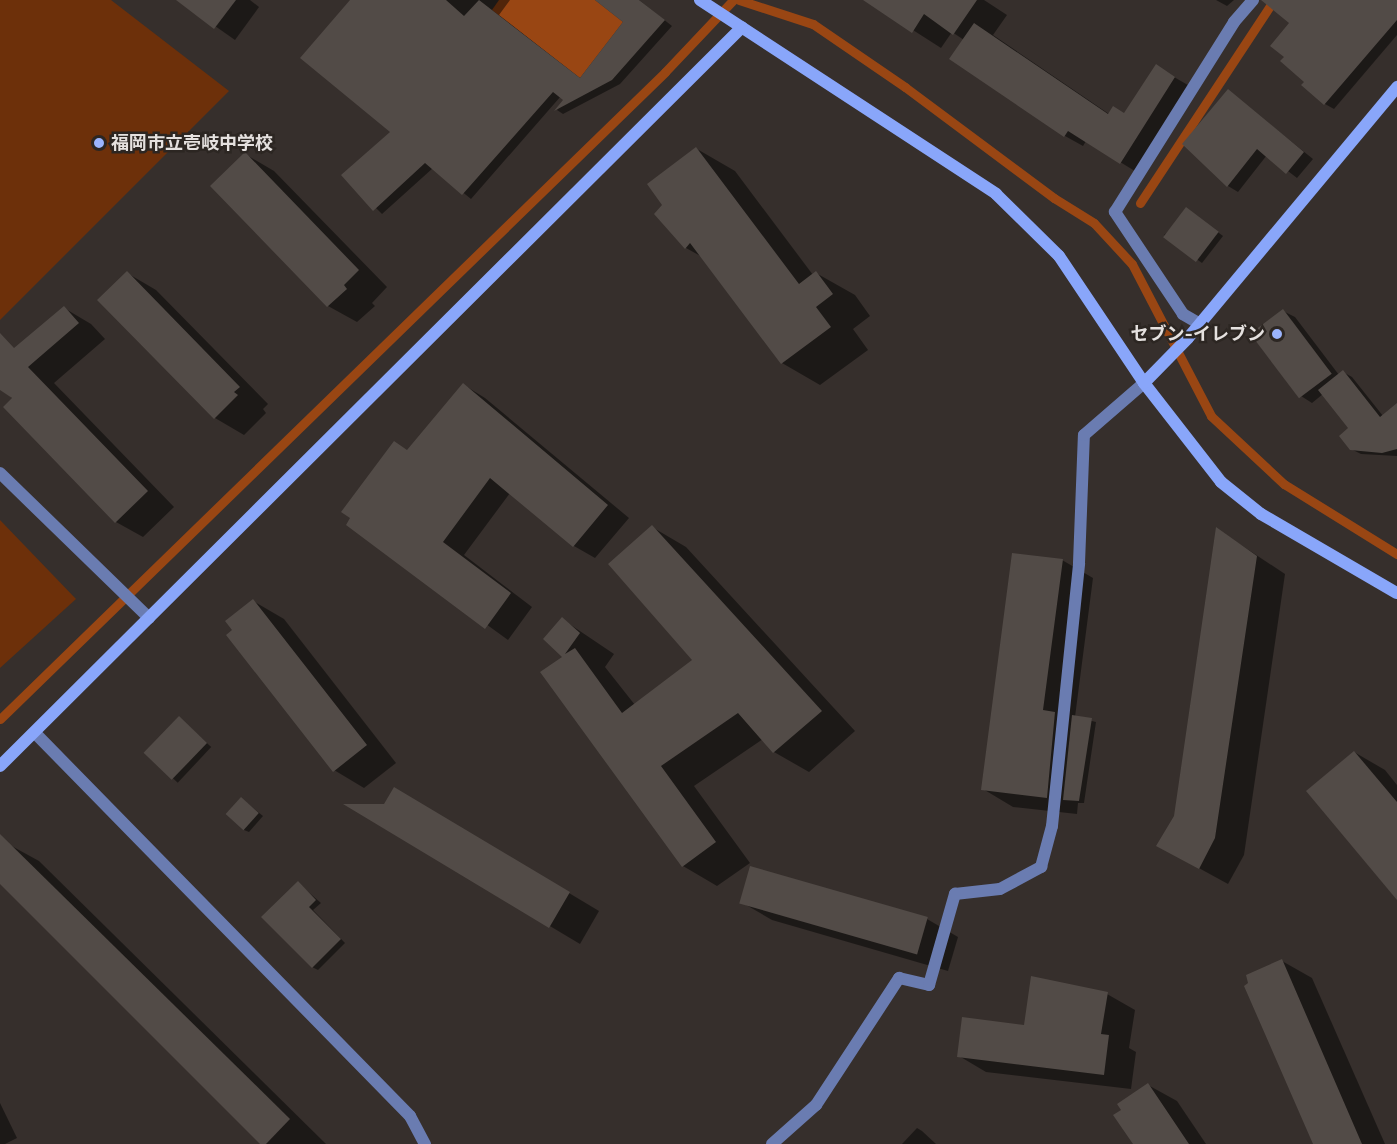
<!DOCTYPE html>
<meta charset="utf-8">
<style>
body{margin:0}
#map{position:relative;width:1397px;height:1144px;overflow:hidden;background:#362f2c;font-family:Inter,"Noto Sans JP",sans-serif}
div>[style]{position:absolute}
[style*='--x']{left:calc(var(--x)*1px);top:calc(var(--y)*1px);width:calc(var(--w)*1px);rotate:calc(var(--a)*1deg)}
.green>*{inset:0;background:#6d300a}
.water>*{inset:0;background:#994613}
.shadow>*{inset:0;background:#0007;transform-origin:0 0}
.stream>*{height:9px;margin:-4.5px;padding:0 4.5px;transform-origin:4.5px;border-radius:4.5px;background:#994613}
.building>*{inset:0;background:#524b47;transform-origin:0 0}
.lane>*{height:12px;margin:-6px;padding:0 6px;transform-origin:6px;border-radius:6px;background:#6a7cb1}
.street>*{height:12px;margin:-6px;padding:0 6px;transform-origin:6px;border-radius:6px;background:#6a7cb1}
.secondary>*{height:12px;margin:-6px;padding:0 6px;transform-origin:6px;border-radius:6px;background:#89a6fa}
.dots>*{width:16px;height:16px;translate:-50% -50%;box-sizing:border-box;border:3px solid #2c2622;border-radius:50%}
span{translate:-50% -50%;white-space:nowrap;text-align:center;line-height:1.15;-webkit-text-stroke:5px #2c2622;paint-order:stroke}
.poi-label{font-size:18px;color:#e5e1df;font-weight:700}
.left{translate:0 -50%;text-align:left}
.right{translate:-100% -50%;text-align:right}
</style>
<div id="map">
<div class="green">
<div style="clip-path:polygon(0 0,111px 0,229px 91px,0 320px)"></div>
<div style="clip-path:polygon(0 520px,76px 599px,0 668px)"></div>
</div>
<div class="water">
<div style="clip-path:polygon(499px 0,595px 0,623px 22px,580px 78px,492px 10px)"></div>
</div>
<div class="shadow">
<div style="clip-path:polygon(178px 0,250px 0,259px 7px,235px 40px)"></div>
<div style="clip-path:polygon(352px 0,510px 0,499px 15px,581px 79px,625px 21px,598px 0,639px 0,672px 26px,620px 84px,563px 114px,557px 110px,565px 99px,561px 96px,471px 199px,433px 168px,382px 214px,343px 175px,392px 132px)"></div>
<div style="clip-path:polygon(866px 0,984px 0,1007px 15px,993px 35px,1109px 114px,1125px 115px,1174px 77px,1193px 88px,1138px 173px,1086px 141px,1083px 146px,1065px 136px,964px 40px,952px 32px,941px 48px)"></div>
<div style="clip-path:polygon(1216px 0,1234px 0,1227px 6px)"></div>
<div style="clip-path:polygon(1300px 0,1397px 0,1397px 35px,1334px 109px,1325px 104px,1286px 57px)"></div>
<div style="clip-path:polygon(1228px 91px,1313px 159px,1297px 178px,1267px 155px,1238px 192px,1228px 186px)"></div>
<div style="clip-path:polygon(697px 149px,735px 171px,813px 275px,816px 273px,855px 295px,870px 316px,853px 329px,868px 350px,820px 385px,782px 363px,704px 258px,686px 248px,664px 205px)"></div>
<div style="clip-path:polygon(245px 154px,274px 171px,387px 287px,372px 303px,375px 306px,357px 322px,328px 306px)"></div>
<div style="clip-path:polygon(1191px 212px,1223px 236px,1202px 263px,1164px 235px)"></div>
<div style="clip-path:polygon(127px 273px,156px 290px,268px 404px,263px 409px,266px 413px,244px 435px,215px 418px)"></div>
<div style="clip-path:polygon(64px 308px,91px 324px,105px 339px,54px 383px,174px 507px,143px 537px,116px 522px,0 384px,0 361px)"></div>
<div style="clip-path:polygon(1283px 311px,1295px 317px,1339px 375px,1343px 372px,1352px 377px,1383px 416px,1397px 406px,1397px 456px,1361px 454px,1351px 449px,1350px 429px,1323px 394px,1312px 403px,1301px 396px)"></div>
<div style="clip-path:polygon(464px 385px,485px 398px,629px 518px,595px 558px,574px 546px,510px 493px,464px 555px,532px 607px,508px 640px,348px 524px)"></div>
<div style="clip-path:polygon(652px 527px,686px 547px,855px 731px,809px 772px,774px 752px,763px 739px,694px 786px,750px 863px,717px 886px,683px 866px,564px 657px,562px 619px,614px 654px,605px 667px,635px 705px,694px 661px)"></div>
<div style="clip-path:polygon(1217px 529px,1285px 574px,1244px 855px,1228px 884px,1186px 861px,1175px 816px)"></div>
<div style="clip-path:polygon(1062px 560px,1093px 578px,1075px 717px,1096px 722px,1084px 803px,1078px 803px,1077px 814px,1013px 807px,983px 789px)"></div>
<div style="clip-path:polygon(253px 601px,284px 619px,396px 763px,364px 788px,334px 770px,234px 630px)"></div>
<div style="left:179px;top:717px;width:44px;height:49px;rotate:43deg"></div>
<div style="clip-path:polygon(1354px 752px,1385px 770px,1397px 785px,1397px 898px)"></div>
<div style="clip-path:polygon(242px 799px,263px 816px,249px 832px,244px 830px)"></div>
<div style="clip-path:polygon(349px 806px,424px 806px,599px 911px,580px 944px)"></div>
<div style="clip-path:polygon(8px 844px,39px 861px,326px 1144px,262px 1144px,0 882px,0 852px)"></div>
<div style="clip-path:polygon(298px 883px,321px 903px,313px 910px,345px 943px,318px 970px,312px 967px)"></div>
<div style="clip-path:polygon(741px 902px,927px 919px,958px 937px,948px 971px,772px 920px)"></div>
<div style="clip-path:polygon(1282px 961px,1312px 978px,1385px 1144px,1315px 1144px)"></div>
<div style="clip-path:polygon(1107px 994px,1135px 1010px,1129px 1048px,1136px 1052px,1131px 1089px,986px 1072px,959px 1056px)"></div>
<div style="clip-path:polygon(1148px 1085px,1177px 1101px,1206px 1144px,1134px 1144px,1123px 1110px)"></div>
<div style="clip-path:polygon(0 1103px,17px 1138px,5px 1144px,0 1144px)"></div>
<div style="clip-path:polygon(917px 1128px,922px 1131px,936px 1144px,902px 1144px)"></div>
</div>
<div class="stream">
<div style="--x:739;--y:0;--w:78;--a:18"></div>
<div style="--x:813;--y:24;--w:112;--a:34.4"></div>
<div style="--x:905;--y:87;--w:186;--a:36.7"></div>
<div style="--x:1054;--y:198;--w:47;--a:32"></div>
<div style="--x:1094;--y:223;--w:56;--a:47.2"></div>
<div style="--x:1132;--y:264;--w:171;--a:62.5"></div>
<div style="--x:1211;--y:416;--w:100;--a:43"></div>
<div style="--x:1284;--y:484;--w:133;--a:31.8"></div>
<div style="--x:1140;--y:203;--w:243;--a:-56.6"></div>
<div style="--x:0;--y:719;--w:928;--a:-44.21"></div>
<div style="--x:665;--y:72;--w:99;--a:-46.6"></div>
</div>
<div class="building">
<div style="clip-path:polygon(176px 0,236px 0,214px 29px)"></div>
<div style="clip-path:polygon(350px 0,446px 0,464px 16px,479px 0,580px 78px,623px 22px,595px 0,639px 0,665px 20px,612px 80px,554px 111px,563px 100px,553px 92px,462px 195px,425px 163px,373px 211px,341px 175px,390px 132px,300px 58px)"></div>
<div style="clip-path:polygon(863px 0,977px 0,953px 35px,924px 14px,912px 33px)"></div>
<div style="clip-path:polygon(1261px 0,1397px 0,1397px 20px,1324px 105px,1301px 85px,1304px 82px,1280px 61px,1284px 57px,1270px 46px,1289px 23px)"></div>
<div style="clip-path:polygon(974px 23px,1108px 114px,1113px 106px,1124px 113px,1156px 64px,1175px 77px,1120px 164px,1068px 131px,1064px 137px,949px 59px)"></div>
<div style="clip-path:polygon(1228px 89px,1304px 152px,1286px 174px,1257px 149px,1227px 187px,1182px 144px)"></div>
<div style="clip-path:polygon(696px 147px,799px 284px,816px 271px,833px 294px,816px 307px,831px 327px,781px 364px,690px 243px,685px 249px,654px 214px,662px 205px,647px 184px)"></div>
<div style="clip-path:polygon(245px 152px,359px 270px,344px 285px,347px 289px,327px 307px,210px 186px)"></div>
<div style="left:1186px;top:207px;width:41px;height:38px;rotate:37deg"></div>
<div style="clip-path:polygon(127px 271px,240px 387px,234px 392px,238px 395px,214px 419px,97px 300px)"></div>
<div style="clip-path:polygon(64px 306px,79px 323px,28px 367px,148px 491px,115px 523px,3px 407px,12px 398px,0 390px,0 333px,14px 348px)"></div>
<div style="left:1283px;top:309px;width:81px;height:41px;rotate:53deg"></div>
<div style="clip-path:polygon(1343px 370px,1380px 417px,1397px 403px,1397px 449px,1382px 453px,1350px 450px,1339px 436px,1348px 428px,1318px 390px)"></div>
<div style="clip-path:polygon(463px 383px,608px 505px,573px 547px,490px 478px,443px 542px,511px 593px,485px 629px,346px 525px,350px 518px,341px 512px,394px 441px,407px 450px)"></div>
<div style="clip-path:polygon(652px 525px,822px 711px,773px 753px,738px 713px,661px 766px,716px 842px,682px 867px,540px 672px,562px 657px,543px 639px,562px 617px,580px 633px,565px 654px,575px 648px,622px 713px,692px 660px,608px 564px)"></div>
<div style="clip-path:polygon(1216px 527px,1257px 556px,1215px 838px,1199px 869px,1156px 846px,1174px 816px)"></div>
<div style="clip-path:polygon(1012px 553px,1063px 559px,1043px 710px,1055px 712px,1047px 798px,981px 790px)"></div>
<div style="clip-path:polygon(253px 599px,367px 745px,333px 772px,226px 635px,232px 630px,225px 621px)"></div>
<div style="clip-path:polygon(1072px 715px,1092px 718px,1079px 801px,1063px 800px)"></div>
<div style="left:179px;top:716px;width:39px;height:51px;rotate:44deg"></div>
<div style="clip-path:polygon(1354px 751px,1397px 802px,1397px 900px,1306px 791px)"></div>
<div style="clip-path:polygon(394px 787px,570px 892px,549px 928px,343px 804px,384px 804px)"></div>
<div style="left:241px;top:797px;width:24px;height:23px;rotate:42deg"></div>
<div style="clip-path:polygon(0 834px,290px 1119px,266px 1144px,260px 1144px,0 884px)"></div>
<div style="left:750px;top:866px;width:185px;height:39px;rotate:16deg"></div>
<div style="clip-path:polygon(298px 881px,316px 900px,309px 907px,341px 939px,312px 968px,261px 917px)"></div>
<div style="clip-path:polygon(1282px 959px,1362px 1144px,1313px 1144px,1244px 986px,1248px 983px,1246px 975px)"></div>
<div style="clip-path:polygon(1031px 976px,1108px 992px,1101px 1034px,1109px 1035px,1104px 1075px,957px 1057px,962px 1017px,1024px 1025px)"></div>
<div style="clip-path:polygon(1148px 1083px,1189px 1144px,1133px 1144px,1113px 1115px,1121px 1110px,1117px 1104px)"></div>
</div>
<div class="lane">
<div style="--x:35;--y:733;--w:536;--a:45.6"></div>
<div style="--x:410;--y:1116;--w:32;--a:62"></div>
<div style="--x:772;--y:1144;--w:59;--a:-41.6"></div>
<div style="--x:816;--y:1105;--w:152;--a:-56.8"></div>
<div style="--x:899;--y:978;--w:31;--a:13"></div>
<div style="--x:929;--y:985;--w:95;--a:-74.1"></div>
<div style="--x:955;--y:894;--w:45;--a:-6.3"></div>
<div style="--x:1000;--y:889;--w:47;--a:-28.2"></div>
<div style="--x:1041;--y:867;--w:42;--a:-75"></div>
<div style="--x:1052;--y:826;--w:264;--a:-84.1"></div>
<div style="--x:1079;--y:563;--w:128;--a:-87.8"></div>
<div style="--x:1084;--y:435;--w:79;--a:-40.9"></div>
</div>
<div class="street">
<div style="--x:1200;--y:324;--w:20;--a:-150"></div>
<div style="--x:1183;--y:314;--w:123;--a:-123.7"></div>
<div style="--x:1115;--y:212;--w:224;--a:-57.9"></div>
<div style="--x:1234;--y:22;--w:29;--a:-49"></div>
<div style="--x:0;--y:473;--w:208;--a:44.2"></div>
</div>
<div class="secondary">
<div style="--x:700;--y:0;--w:354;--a:33.2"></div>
<div style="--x:996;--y:194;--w:88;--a:44.5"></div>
<div style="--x:1059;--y:256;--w:153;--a:56.2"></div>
<div style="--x:1144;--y:383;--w:125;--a:52.1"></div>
<div style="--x:1221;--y:482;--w:51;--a:38.7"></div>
<div style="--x:1261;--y:514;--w:157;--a:30.2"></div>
<div style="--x:1144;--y:383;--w:63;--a:-45.6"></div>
<div style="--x:1188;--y:338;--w:327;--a:-50.2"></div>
<div style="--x:0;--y:766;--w:1047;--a:-44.88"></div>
</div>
<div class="dots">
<div style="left:99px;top:143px;background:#9bb4fd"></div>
<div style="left:1277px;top:334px;background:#9bb4fd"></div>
</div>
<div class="poi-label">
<span class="left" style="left:111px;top:143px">福岡市立壱岐中学校</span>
<span class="right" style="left:1265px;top:334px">セブン-イレブン</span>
</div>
</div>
